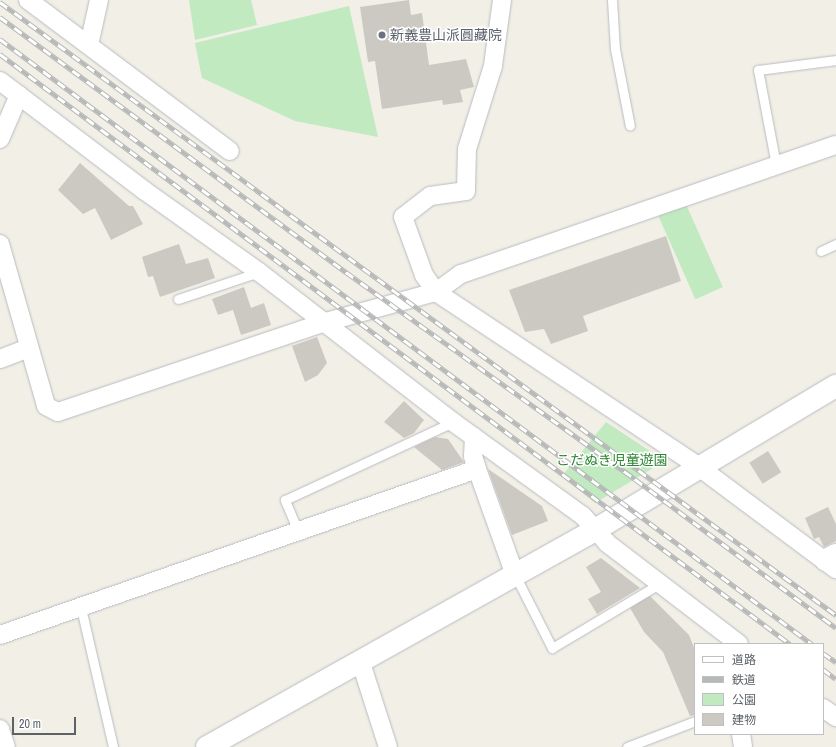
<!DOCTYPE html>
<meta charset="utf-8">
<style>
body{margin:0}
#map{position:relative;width:836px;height:747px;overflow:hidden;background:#f1efe6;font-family:"Archivo Narrow","Noto Sans JP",sans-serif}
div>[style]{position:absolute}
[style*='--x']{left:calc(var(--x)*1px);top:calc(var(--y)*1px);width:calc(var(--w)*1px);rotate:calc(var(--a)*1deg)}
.green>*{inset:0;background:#c1eac1;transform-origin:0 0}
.building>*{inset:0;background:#ccc9c3;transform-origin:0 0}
.roads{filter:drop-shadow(0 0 1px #b8bcc0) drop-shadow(0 0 1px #b8bcc0)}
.lane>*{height:9px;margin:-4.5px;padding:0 4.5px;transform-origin:4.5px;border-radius:4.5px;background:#fff}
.street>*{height:18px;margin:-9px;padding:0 9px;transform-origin:9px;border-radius:9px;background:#fff}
.secondary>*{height:22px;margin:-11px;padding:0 11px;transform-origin:11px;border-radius:11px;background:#fff}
.rail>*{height:4.5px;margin-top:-2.25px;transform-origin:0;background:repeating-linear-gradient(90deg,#fff 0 9px,#b7b8b8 0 18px);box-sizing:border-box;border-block:1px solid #b7b8b8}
.dots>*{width:11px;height:11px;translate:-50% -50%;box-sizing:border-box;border:2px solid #fff;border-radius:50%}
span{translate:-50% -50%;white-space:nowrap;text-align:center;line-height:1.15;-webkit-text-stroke:3px #fff;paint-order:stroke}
.worship-label{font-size:14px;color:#5b616d}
.left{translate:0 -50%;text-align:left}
.park-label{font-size:14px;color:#2e8533}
.legend{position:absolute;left:694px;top:643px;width:130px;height:92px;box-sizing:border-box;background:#fff;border:1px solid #bec0c2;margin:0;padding:5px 7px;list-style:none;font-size:12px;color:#5d6267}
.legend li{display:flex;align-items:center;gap:8px;height:20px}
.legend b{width:20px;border:1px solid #bec0c2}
.scale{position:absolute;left:12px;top:717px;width:64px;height:18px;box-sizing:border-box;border:2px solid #5d6267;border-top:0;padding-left:5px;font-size:12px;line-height:14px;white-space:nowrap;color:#5d6267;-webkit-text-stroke:3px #fff;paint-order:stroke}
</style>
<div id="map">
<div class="green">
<div style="clip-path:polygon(189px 0,251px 0,257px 25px,195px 40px)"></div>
<div style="clip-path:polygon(349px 6px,378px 137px,295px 121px,202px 78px,195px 43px)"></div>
<div style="left:685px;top:202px;width:93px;height:30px;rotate:66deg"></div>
<div style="clip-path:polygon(606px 422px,665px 461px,595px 503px,562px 476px)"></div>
</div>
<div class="building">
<div style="clip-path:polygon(409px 0,411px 15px,422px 13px,429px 65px,466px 59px,474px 87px,460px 90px,463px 102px,443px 105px,442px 100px,382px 109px,375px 61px,368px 62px,360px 7px)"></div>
<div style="clip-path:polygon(80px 163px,129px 206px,133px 206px,143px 224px,111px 240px,95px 208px,83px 214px,58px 190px)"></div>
<div style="clip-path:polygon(666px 236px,681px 281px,583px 316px,588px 331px,551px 344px,544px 329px,525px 332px,509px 290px)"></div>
<div style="clip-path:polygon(179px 244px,186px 264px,208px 258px,215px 278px,160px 297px,153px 276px,148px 277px,142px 257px)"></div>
<div style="clip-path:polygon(244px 287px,251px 308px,264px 303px,271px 325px,241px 335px,233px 310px,218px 315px,212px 299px)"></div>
<div style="clip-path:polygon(317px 337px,327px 363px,318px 375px,305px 382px,292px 346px)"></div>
<div style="clip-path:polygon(404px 401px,424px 420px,414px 433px,404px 438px,384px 422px)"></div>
<div style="clip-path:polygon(435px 437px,448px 439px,464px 462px,442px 470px,414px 447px)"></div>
<div style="left:768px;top:451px;width:25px;height:22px;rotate:58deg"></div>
<div style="clip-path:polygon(488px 469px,542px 506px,548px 521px,512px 535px)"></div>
<div style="clip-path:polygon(828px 507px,836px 524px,836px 541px,824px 547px,819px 537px,814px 539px,805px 518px)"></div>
<div style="clip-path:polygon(601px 558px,640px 588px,597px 614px,588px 599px,601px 592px,586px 567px)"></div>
<div style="clip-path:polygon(650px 596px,689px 635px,695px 650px,695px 715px,690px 716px,663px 652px,644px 632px,630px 608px)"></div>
</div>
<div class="roads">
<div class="lane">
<div style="--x:612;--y:0;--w:49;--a:86.5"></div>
<div style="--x:615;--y:49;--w:78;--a:79"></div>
<div style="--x:776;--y:165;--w:97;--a:-100.7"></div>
<div style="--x:758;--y:70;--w:79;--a:-7.3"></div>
<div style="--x:821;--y:251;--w:17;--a:-25"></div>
<div style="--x:178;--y:299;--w:85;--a:-18.4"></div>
<div style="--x:298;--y:531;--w:34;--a:-113"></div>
<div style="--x:285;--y:500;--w:185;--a:-24.9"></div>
<div style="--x:515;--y:575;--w:82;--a:63.1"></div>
<div style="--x:552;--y:648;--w:125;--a:-30.9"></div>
<div style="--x:81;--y:608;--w:143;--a:77"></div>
<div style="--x:627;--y:747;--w:73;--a:-20.9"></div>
</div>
<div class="street">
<div style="--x:28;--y:0;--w:252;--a:36.8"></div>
<div style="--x:502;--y:0;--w:67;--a:97.8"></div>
<div style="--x:493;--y:66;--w:87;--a:107.4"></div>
<div style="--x:467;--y:149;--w:42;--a:91.4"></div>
<div style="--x:466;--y:191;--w:36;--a:172"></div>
<div style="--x:430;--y:196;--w:34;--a:142"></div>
<div style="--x:403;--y:217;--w:62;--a:70.1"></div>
<div style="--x:424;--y:275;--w:21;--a:55"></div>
<div style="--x:436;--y:292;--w:316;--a:33.6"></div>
<div style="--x:699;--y:467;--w:171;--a:36.7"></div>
<div style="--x:89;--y:45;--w:46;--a:-77.5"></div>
<div style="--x:0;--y:81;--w:182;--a:37.2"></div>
<div style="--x:145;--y:191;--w:140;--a:35.4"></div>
<div style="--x:259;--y:272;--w:245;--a:37.7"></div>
<div style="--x:453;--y:422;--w:160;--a:35.9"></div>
<div style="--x:583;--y:516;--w:36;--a:48"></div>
<div style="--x:607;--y:543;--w:166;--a:37.4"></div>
<div style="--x:0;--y:139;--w:48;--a:-66.6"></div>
<div style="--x:0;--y:244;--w:168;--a:74.1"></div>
<div style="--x:46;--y:406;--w:13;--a:27"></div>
<div style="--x:58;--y:412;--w:283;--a:-18.6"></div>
<div style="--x:326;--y:322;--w:114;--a:-15.3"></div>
<div style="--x:436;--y:292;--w:31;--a:-36"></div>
<div style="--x:461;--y:274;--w:397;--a:-19"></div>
<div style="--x:0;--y:359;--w:30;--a:-21"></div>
<div style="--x:474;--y:437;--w:19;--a:93"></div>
<div style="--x:473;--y:456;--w:14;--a:73"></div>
<div style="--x:477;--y:469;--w:113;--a:70.3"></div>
<div style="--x:0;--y:635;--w:505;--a:-19.19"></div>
<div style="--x:361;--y:663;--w:88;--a:72.2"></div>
<div style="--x:823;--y:708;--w:16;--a:35"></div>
<div style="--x:0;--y:729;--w:19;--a:72"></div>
<div style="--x:741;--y:734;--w:13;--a:81"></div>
</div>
<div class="secondary">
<div style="--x:826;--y:560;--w:11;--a:-27"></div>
<div style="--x:207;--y:747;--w:445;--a:-29.2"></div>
<div style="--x:595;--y:530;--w:281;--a:-30.9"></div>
</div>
</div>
<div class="rail">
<div style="--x:0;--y:2;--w:1037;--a:36.25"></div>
<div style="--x:0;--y:17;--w:430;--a:36.4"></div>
<div style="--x:346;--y:272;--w:355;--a:35.6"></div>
<div style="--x:635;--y:479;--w:250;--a:36.5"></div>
<div style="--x:0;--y:39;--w:1013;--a:36.69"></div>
<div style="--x:0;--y:54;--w:986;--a:36.75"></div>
<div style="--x:823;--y:653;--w:16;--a:35"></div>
<div style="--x:823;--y:669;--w:16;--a:38"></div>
</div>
<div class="dots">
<div style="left:382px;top:35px;background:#6b7280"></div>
</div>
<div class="worship-label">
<span class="left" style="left:390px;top:35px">新義豊山派圓藏院</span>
</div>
<div class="park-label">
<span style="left:612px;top:460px">こだぬき児童遊園</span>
</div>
<ul class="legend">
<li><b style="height:5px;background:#fff"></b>道路</li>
<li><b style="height:5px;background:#b7b8b8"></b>鉄道</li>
<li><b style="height:11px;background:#c1eac1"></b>公園</li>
<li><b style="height:11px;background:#ccc9c3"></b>建物</li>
</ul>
<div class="scale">20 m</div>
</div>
